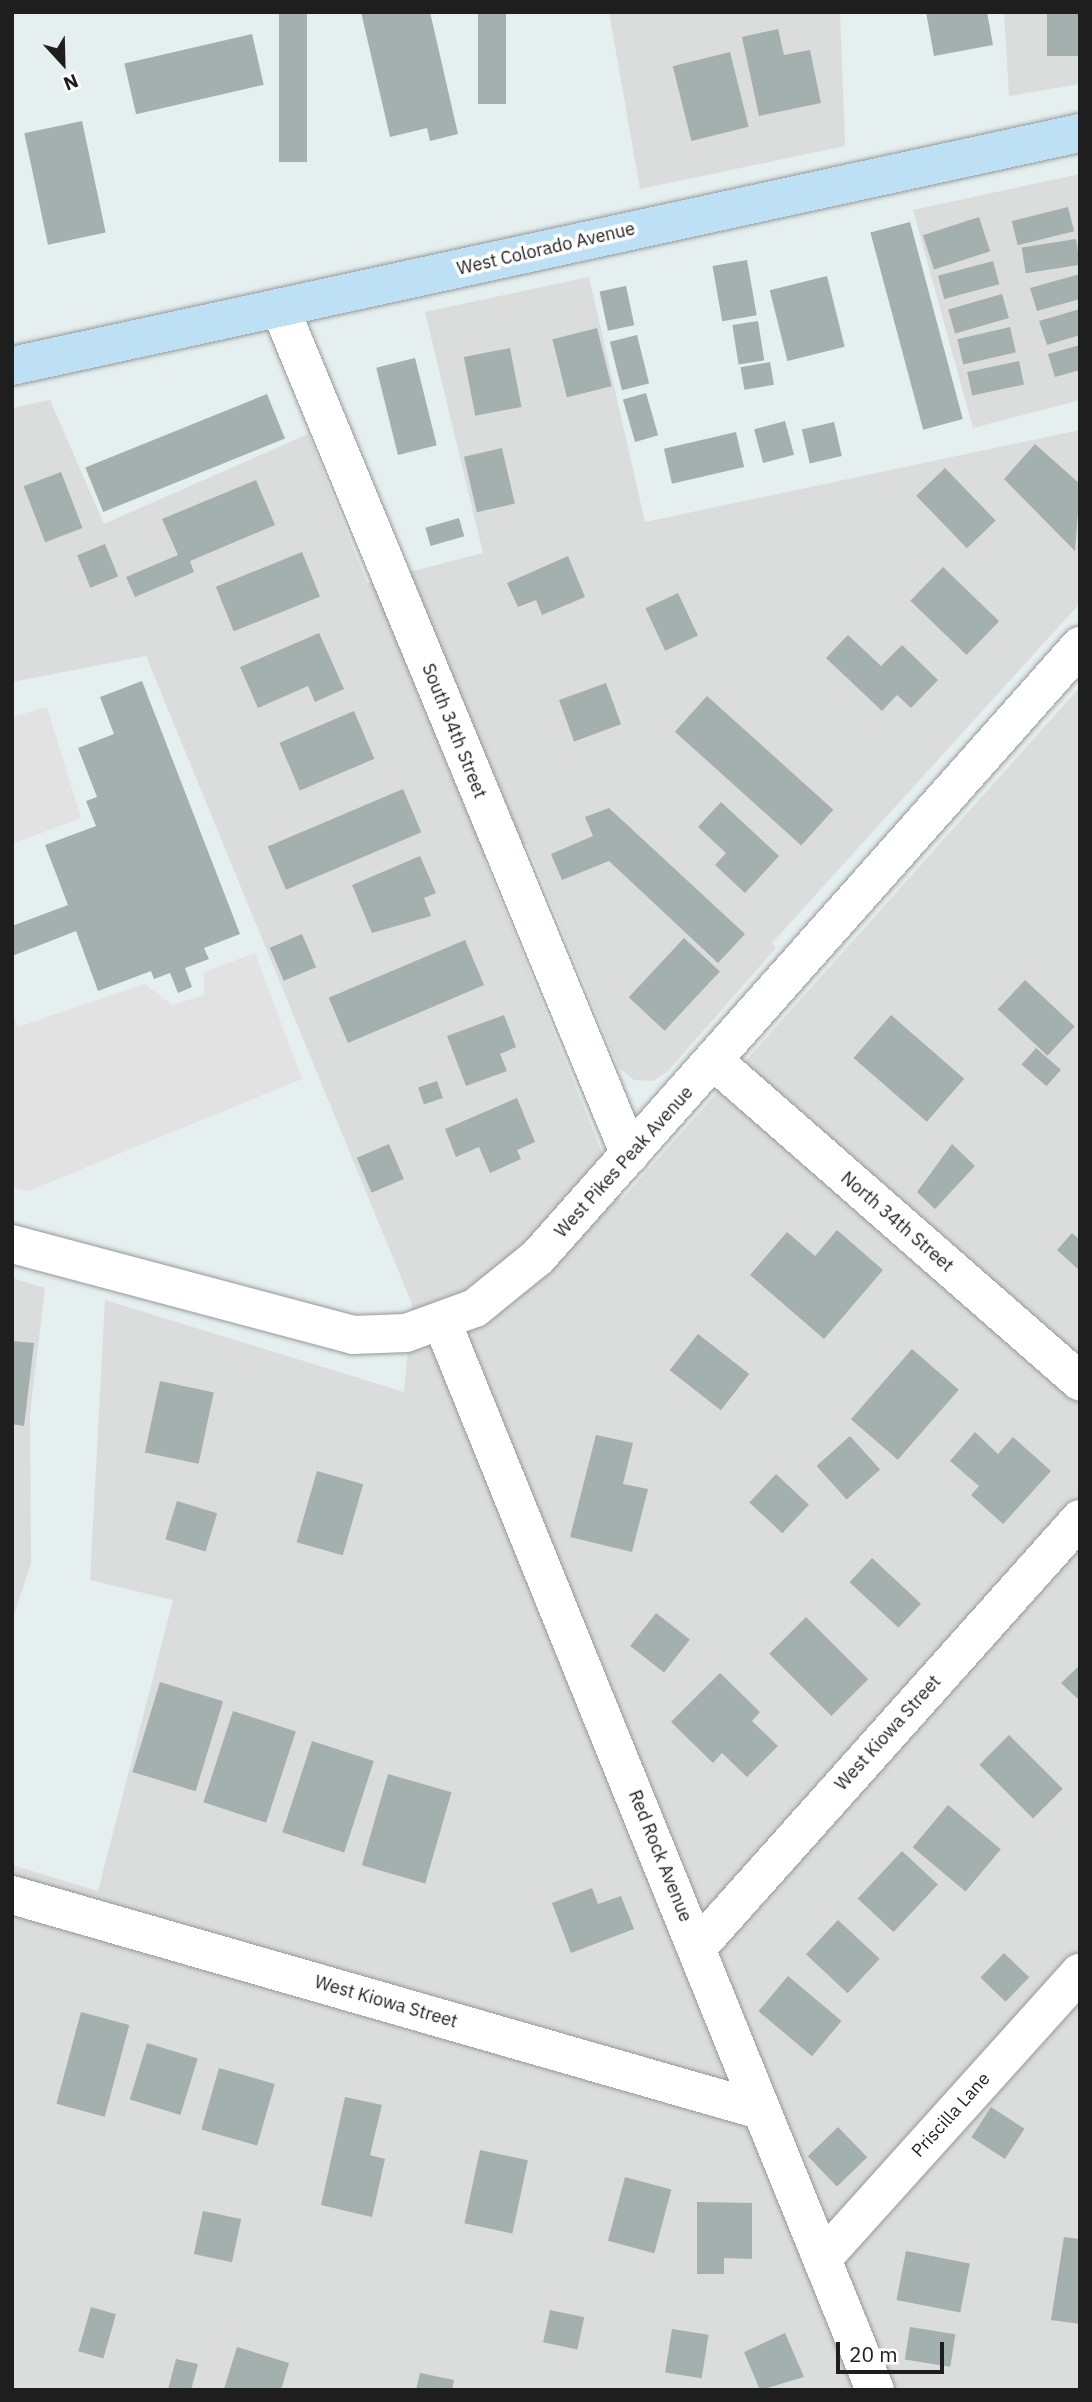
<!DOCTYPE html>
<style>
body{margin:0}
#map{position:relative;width:1092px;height:2402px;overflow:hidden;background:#e5efef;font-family:"IBM Plex Sans",sans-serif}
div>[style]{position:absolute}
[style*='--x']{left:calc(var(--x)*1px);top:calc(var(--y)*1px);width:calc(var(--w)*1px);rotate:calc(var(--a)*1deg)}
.residential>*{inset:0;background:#dbdcdc}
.parking>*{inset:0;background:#e2e2e2}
.building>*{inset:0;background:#a4b0ad;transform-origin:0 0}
.roads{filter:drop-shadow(0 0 2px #989898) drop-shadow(0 0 2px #989898)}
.minor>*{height:38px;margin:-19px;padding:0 19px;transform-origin:19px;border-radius:19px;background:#fff}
.secondary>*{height:38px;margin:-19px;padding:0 19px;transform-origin:19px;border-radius:19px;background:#bde0f5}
span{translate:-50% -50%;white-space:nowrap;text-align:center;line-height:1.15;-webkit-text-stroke:7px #fff;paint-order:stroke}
.street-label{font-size:18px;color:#1e1e1e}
.frame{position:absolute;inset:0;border:14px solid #1e1e1e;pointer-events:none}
.north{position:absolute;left:28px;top:28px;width:70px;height:70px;-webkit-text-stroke:5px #fff;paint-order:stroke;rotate:158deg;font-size:19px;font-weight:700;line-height:28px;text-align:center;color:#1e1e1e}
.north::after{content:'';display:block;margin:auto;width:24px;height:32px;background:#1e1e1e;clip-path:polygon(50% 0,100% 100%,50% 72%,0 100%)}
.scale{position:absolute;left:836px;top:2342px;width:108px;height:32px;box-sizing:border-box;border:4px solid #1e1e1e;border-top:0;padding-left:9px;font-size:21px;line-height:24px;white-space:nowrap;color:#1e1e1e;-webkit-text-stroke:5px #fff;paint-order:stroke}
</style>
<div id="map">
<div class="residential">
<div style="clip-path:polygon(609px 12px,840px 12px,845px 146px,640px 189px)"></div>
<div style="clip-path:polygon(1004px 12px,1080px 12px,1080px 84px,1009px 96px)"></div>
<div style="clip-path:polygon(1080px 174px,1080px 400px,973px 428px,913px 210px)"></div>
<div style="clip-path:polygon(589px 277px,645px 522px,1080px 430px,1080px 603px,772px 943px,776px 948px,667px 1072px,653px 1081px,634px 1080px,619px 1068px,527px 844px,484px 859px,621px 1200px,1080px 687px,1080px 2390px,12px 2390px,12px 1865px,98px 1891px,173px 1600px,90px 1580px,105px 1300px,404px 1392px,412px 1304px,146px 656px,12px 682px,12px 408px,50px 400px,104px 524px,308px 434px,367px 583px,483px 553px,425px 312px)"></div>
<div style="clip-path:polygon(12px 1278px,45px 1288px,30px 1414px,31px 1564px,12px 1620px)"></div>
</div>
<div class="parking">
<div style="clip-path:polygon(47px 707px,81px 818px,12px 844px,12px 717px)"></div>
<div style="clip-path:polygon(255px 953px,302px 1079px,28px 1191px,12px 1187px,12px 1012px,18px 1027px,145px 984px,172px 1005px,204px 995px,204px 972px)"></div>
</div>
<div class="building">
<div style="left:279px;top:12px;width:28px;height:150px"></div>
<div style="clip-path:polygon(361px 12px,430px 12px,458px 134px,430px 141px,427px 128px,390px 137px)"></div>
<div style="left:478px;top:12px;width:28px;height:92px"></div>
<div style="clip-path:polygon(926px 12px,987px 12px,993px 45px,934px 56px)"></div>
<div style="left:1047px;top:12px;width:33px;height:44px"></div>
<div style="clip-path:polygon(778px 29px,784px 55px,810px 50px,821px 103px,759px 116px,742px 37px)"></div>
<div style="left:252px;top:34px;width:52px;height:131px;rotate:77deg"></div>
<div style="left:730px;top:52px;width:77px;height:59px;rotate:76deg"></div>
<div style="left:82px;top:121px;width:114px;height:59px;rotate:78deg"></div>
<div style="left:1068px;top:207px;width:25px;height:58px;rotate:76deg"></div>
<div style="left:979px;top:217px;width:36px;height:59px;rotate:72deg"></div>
<div style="left:910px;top:222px;width:204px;height:41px;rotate:75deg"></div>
<div style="left:1076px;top:239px;width:26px;height:55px;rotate:81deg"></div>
<div style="left:747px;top:260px;width:56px;height:35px;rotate:80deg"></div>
<div style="left:993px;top:261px;width:24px;height:57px;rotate:75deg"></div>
<div style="clip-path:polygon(1080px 274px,1080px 299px,1037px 311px,1030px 288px)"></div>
<div style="left:827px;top:276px;width:73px;height:59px;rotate:76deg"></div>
<div style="left:626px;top:286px;width:40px;height:27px;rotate:78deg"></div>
<div style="left:1002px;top:294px;width:25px;height:56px;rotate:74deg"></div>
<div style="clip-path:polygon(1080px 309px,1080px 335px,1047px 345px,1039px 321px)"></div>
<div style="left:758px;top:321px;width:40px;height:26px;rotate:81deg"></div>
<div style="left:1010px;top:327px;width:26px;height:54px;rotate:77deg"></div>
<div style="left:597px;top:328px;width:60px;height:46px;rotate:76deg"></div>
<div style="left:637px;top:335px;width:50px;height:28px;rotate:76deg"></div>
<div style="clip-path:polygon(1080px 345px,1080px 370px,1055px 377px,1048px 354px)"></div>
<div style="left:510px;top:348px;width:60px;height:47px;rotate:79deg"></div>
<div style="left:415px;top:358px;width:90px;height:40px;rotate:76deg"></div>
<div style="left:1019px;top:361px;width:24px;height:53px;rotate:78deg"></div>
<div style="left:770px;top:362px;width:23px;height:30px;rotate:80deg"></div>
<div style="left:646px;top:393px;width:44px;height:24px;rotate:74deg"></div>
<div style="left:267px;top:394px;width:48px;height:196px;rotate:68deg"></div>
<div style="left:785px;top:421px;width:35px;height:32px;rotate:75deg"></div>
<div style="left:834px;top:422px;width:35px;height:33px;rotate:77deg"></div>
<div style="left:736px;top:432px;width:36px;height:74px;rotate:77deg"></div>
<div style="clip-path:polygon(1035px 444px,1080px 484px,1075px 551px,1004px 479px)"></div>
<div style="left:502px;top:448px;width:57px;height:39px;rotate:77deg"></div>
<div style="left:945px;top:468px;width:73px;height:40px;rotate:46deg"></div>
<div style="left:61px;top:472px;width:60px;height:40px;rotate:69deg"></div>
<div style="clip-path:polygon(256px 480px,275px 525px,190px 561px,194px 572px,135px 597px,126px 577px,178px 555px,162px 519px)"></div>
<div style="left:459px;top:518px;width:19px;height:35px;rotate:74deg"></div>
<div style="left:105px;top:544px;width:35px;height:30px;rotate:68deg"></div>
<div style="left:302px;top:552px;width:48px;height:93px;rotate:68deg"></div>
<div style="clip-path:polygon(568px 556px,585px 597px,542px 615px,536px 600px,518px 607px,507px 583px)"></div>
<div style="left:943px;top:567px;width:78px;height:47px;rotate:44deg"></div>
<div style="left:678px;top:593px;width:47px;height:36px;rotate:65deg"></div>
<div style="clip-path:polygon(319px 633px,344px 689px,315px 702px,308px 686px,258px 708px,240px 667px)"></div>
<div style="clip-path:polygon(848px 635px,881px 666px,902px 645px,938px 680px,911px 708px,897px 695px,882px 711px,826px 658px)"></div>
<div style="clip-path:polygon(142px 681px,240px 934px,204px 948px,209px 959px,185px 968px,192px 987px,178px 993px,170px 973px,154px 979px,151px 971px,98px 991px,76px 931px,12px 956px,12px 926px,68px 905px,45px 845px,96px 826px,86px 801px,97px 797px,78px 748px,114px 734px,100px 697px)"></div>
<div style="left:606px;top:683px;width:44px;height:50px;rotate:70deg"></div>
<div style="left:707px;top:696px;width:170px;height:48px;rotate:42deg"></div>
<div style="left:354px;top:711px;width:52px;height:81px;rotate:67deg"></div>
<div style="left:403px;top:789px;width:47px;height:147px;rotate:67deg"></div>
<div style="clip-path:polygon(721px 802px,779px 856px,745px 893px,715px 865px,726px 853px,698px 827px)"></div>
<div style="clip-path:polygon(609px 808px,745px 934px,718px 963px,609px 861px,562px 880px,551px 854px,593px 836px,585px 817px)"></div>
<div style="clip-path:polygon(420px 856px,436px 893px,424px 898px,431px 916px,372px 933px,352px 885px)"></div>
<div style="left:302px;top:934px;width:36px;height:35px;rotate:67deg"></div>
<div style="left:684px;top:938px;width:49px;height:81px;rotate:43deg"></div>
<div style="left:465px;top:940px;width:49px;height:148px;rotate:67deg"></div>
<div style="left:1025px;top:980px;width:68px;height:40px;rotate:43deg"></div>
<div style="clip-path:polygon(504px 1015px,516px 1047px,500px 1054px,507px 1071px,466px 1086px,447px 1036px)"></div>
<div style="left:891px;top:1015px;width:97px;height:57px;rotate:41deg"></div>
<div style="left:1036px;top:1048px;width:33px;height:22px;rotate:41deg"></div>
<div style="left:437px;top:1081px;width:18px;height:20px;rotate:71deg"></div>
<div style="clip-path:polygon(517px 1098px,535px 1142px,517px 1150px,521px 1159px,490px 1173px,479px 1147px,456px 1157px,445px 1129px)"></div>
<div style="left:389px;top:1144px;width:38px;height:35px;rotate:67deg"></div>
<div style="clip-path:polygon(952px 1144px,975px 1166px,935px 1209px,917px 1192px)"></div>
<div style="clip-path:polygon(837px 1230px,883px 1270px,824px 1339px,750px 1275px,787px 1232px,815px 1256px)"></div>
<div style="clip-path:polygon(1072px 1233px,1080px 1240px,1080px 1271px,1057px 1250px)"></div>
<div style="left:698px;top:1334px;width:65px;height:46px;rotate:38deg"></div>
<div style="clip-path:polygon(12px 1341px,34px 1343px,24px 1426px,12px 1424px)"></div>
<div style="left:912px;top:1349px;width:62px;height:93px;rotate:41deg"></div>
<div style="left:160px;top:1381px;width:55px;height:73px;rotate:12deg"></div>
<div style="clip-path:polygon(975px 1432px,998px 1454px,1013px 1437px,1051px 1471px,1003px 1524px,971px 1495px,979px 1486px,950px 1461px)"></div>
<div style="clip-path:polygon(596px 1435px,633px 1443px,623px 1484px,648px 1489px,632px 1552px,570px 1537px)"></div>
<div style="left:850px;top:1436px;width:45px;height:45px;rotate:48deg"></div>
<div style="left:317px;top:1471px;width:48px;height:74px;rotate:16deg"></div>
<div style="left:776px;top:1474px;width:45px;height:39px;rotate:43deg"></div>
<div style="left:177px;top:1501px;width:42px;height:40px;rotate:17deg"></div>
<div style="left:872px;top:1558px;width:67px;height:33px;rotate:43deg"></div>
<div style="left:656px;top:1613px;width:43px;height:42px;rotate:38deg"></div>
<div style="left:806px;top:1617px;width:88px;height:52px;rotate:45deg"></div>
<div style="clip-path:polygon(1080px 1665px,1080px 1701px,1061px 1683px)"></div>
<div style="clip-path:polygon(720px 1673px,760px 1712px,752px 1721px,778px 1746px,747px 1777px,722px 1753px,713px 1763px,671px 1722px)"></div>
<div style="left:160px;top:1682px;width:66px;height:94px;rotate:17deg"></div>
<div style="left:233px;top:1711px;width:66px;height:96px;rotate:18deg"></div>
<div style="left:1009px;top:1735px;width:76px;height:42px;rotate:45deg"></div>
<div style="left:312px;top:1741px;width:65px;height:96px;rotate:18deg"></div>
<div style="left:388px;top:1774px;width:66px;height:95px;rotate:16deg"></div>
<div style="left:948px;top:1805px;width:69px;height:55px;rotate:40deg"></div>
<div style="left:902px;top:1851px;width:49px;height:65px;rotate:43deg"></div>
<div style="clip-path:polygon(592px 1888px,598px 1904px,621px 1896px,634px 1929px,571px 1953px,552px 1903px)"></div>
<div style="left:838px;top:1920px;width:57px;height:47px;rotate:43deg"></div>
<div style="left:1004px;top:1953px;width:35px;height:34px;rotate:44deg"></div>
<div style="left:788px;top:1976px;width:70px;height:46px;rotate:40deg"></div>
<div style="left:81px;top:2012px;width:50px;height:95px;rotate:15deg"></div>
<div style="left:147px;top:2043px;width:53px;height:59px;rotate:17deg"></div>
<div style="left:219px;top:2068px;width:58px;height:64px;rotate:16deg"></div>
<div style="clip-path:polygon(345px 2097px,382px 2105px,370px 2155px,385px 2159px,372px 2217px,321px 2205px)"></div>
<div style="left:991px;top:2107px;width:40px;height:36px;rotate:33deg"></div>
<div style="left:838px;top:2127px;width:42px;height:42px;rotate:46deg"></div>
<div style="left:480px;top:2150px;width:49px;height:75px;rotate:12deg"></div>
<div style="left:625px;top:2177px;width:48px;height:66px;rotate:15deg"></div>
<div style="clip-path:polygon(697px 2202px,752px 2203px,752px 2259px,724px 2258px,724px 2274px,697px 2274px)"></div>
<div style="left:203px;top:2211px;width:39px;height:44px;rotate:12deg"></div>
<div style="clip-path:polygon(1064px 2237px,1080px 2239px,1080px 2324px,1051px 2320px)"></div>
<div style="left:906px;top:2251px;width:65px;height:50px;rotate:11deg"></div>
<div style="left:91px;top:2307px;width:26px;height:46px;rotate:16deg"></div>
<div style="left:550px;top:2310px;width:35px;height:33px;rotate:12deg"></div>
<div style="left:910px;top:2327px;width:46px;height:33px;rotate:9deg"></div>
<div style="left:672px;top:2329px;width:37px;height:44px;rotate:9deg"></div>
<div style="clip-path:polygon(785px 2333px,804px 2377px,760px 2390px,744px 2352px)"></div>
<div style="clip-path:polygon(237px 2347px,289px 2363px,281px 2390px,224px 2389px)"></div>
<div style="clip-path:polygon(176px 2359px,198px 2364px,191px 2390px,168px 2390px)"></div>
<div style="clip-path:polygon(420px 2373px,454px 2380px,452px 2390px,416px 2390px)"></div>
</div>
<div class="roads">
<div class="minor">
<div style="--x:280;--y:308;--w:916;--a:67.55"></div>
<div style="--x:715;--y:1062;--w:485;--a:41.2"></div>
<div style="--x:12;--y:1244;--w:353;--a:14.9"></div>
<div style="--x:353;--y:1335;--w:53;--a:-2.2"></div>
<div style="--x:406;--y:1333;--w:73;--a:-19.9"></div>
<div style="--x:475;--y:1308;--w:81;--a:-39"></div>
<div style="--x:538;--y:1257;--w:817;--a:-48.42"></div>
<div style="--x:442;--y:1322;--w:1152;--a:67.93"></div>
<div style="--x:12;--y:1895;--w:778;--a:16.04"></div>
<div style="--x:697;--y:1948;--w:575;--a:-48.24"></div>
<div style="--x:823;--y:2258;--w:384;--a:-48"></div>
</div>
<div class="secondary">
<div style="--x:12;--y:366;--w:1093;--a:-12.31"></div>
</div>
</div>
<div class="street-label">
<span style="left:546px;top:249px;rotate:-13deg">West Colorado Avenue</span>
<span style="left:454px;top:731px;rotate:68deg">South 34th Street</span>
<span style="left:624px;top:1162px;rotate:-48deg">West Pikes Peak Avenue</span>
<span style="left:897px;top:1222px;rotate:41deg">North 34th Street</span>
<span style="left:888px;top:1733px;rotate:-48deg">West Kiowa Street</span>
<span style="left:660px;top:1856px;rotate:68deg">Red Rock Avenue</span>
<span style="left:386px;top:2002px;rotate:16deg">West Kiowa Street</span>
<span style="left:951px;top:2115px;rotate:-48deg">Priscilla Lane</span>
</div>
<div class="frame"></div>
<div class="north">N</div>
<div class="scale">20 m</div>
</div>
